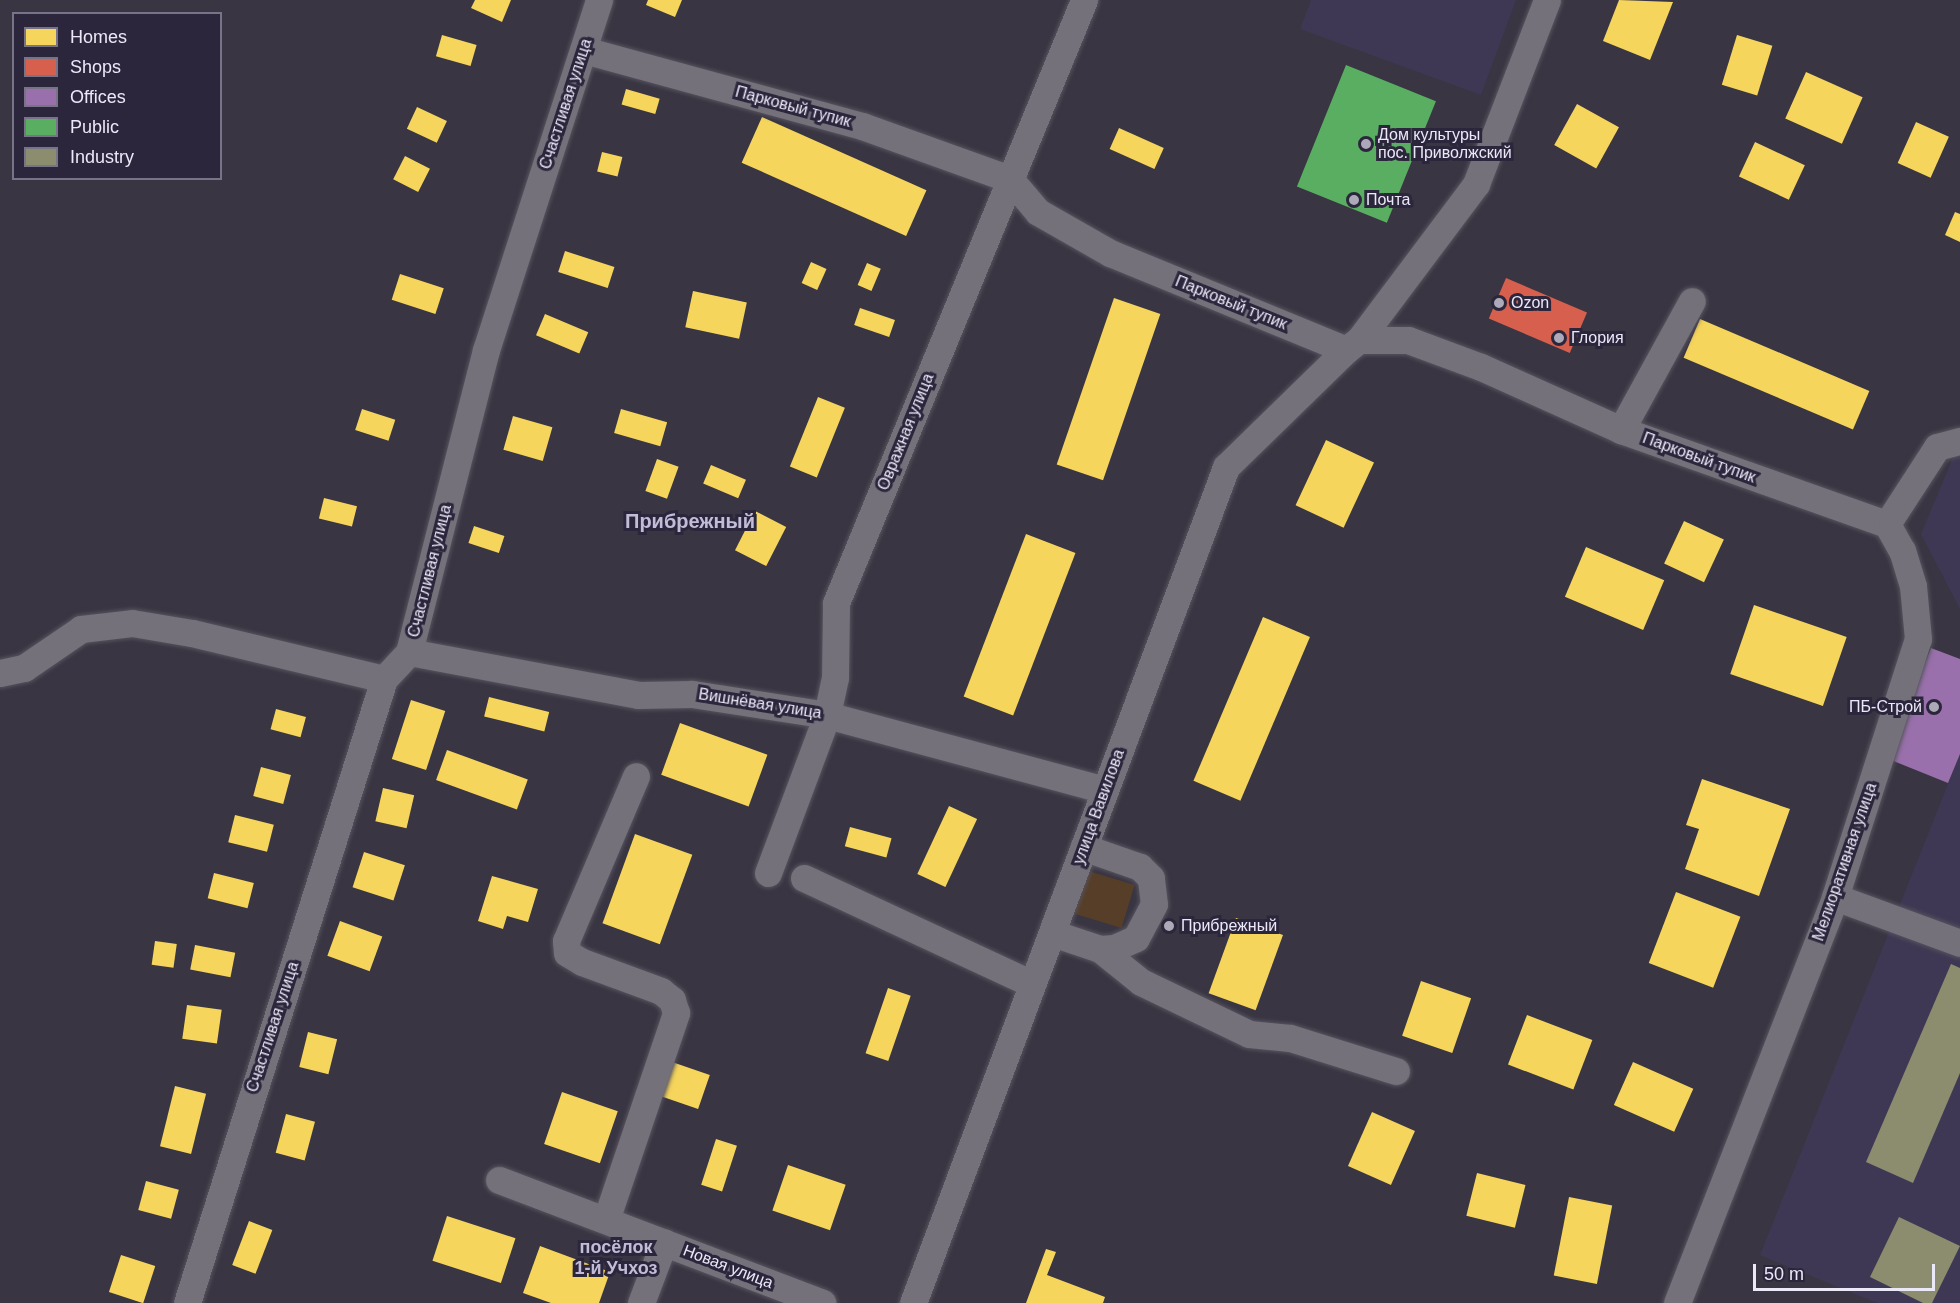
<!DOCTYPE html>
<meta charset="utf-8">
<style>
body{margin:0}
#map{position:relative;width:1960px;height:1303px;overflow:hidden;background:#393542;font-family:Arial,sans-serif}
div>[style]{position:absolute}
[style*='--x']{left:calc(var(--x)*1px);top:calc(var(--y)*1px);width:calc(var(--w)*1px);rotate:calc(var(--a)*1deg)}
.built>*{inset:0;background:#3f3854}
.green>*{inset:0;background:#573e28;transform-origin:0 0}
.homes>*{inset:0;background:#f6d55c;transform-origin:0 0}
.shops>*{inset:0;background:#d6604d;transform-origin:0 0}
.offices>*{inset:0;background:#9970ab}
.public>*{inset:0;background:#5aae61;transform-origin:0 0}
.industry>*{inset:0;background:#8c8c6e}
.roads{filter:drop-shadow(0 0 2px #56535e) drop-shadow(0 0 2px #56535e)}
.minor>*{height:27px;margin:-13.5px;padding:0 13.5px;transform-origin:13.5px;border-radius:13.5px;background:#74717b}
.dots>*{width:16px;height:16px;translate:-50% -50%;box-sizing:border-box;border:3px solid #2c263c;border-radius:50%}
span{translate:-50% -50%;white-space:nowrap;text-align:center;line-height:1.15;-webkit-text-stroke:6px #2c263c;paint-order:stroke}
.street-label{font-size:16px;color:#ebe8f8}
.poi-label{font-size:16px;color:#ebe8f8}
.left{translate:0 -50%;text-align:left}
.right{translate:-100% -50%;text-align:right}
.neighbourhood-label{font-size:18px;color:#c2bcd9;font-weight:700}
.quarter-label{font-size:20px;color:#c2bcd9;font-weight:700}
.legend{position:absolute;left:12px;top:12px;width:210px;height:168px;box-sizing:border-box;background:#2c263c;border:2px solid #787487;margin:0;padding:8px 10px;list-style:none;font-size:18px;color:#ebe8f8}
.legend li{display:flex;align-items:center;gap:12px;height:30px}
.legend b{width:30px;border:2px solid #787487}
.scale{position:absolute;left:1753px;top:1264px;width:182px;height:27px;box-sizing:border-box;border:3px solid #ebe8f8;border-top:0;padding-left:8px;font-size:18px;line-height:21px;white-space:nowrap;color:#ebe8f8;-webkit-text-stroke:4px #2c263c;paint-order:stroke}
</style>
<div id="map">
<div class="built">
<div style="clip-path:polygon(1311px 0,1516px 0,1481px 95px,1300px 29px)"></div>
<div style="clip-path:polygon(1960px 441px,1960px 609px,1921px 534px)"></div>
<div style="clip-path:polygon(1960px 754px,1960px 1303px,1877px 1303px,1760px 1255px)"></div>
</div>
<div class="green">
<div style="left:1082px;top:869px;width:55px;height:45px;rotate:17deg"></div>
</div>
<div class="homes">
<div style="clip-path:polygon(475px 0,511px 0,502px 22px,471px 8px)"></div>
<div style="clip-path:polygon(648px 0,682px 0,675px 17px,646px 5px)"></div>
<div style="clip-path:polygon(1619px 0,1673px 2px,1650px 60px,1603px 41px)"></div>
<div style="left:442px;top:35px;width:36px;height:22px;rotate:16deg"></div>
<div style="left:1737px;top:35px;width:37px;height:52px;rotate:17deg"></div>
<div style="left:1806px;top:72px;width:62px;height:51px;rotate:24deg"></div>
<div style="left:626px;top:89px;width:35px;height:16px;rotate:16deg"></div>
<div style="left:1577px;top:104px;width:48px;height:47px;rotate:29deg"></div>
<div style="left:417px;top:107px;width:33px;height:24px;rotate:25deg"></div>
<div style="left:762px;top:117px;width:180px;height:50px;rotate:24deg"></div>
<div style="left:1916px;top:122px;width:36px;height:45px;rotate:24deg"></div>
<div style="left:1119px;top:128px;width:49px;height:23px;rotate:24deg"></div>
<div style="left:1755px;top:142px;width:55px;height:38px;rotate:25deg"></div>
<div style="left:602px;top:152px;width:21px;height:20px;rotate:14deg"></div>
<div style="left:405px;top:156px;width:28px;height:26px;rotate:27deg"></div>
<div style="clip-path:polygon(1955px 212px,1960px 214px,1960px 242px,1945px 235px)"></div>
<div style="left:565px;top:251px;width:52px;height:22px;rotate:18deg"></div>
<div style="left:811px;top:262px;width:17px;height:23px;rotate:24deg"></div>
<div style="left:867px;top:263px;width:15px;height:24px;rotate:23deg"></div>
<div style="left:400px;top:274px;width:46px;height:27px;rotate:18deg"></div>
<div style="left:693px;top:291px;width:55px;height:37px;rotate:12deg"></div>
<div style="left:1114px;top:298px;width:49px;height:176px;rotate:19deg"></div>
<div style="left:860px;top:308px;width:37px;height:18px;rotate:19deg"></div>
<div style="left:545px;top:314px;width:47px;height:23px;rotate:23deg"></div>
<div style="left:1700px;top:319px;width:184px;height:42px;rotate:23deg"></div>
<div style="left:818px;top:397px;width:29px;height:75px;rotate:22deg"></div>
<div style="left:362px;top:409px;width:35px;height:22px;rotate:18deg"></div>
<div style="left:621px;top:409px;width:48px;height:25px;rotate:16deg"></div>
<div style="left:513px;top:416px;width:41px;height:35px;rotate:16deg"></div>
<div style="left:1326px;top:440px;width:53px;height:72px;rotate:25deg"></div>
<div style="left:657px;top:459px;width:23px;height:34px;rotate:20deg"></div>
<div style="left:711px;top:465px;width:38px;height:20px;rotate:23deg"></div>
<div style="left:324px;top:498px;width:34px;height:21px;rotate:14deg"></div>
<div style="left:755px;top:511px;width:35px;height:44px;rotate:27deg"></div>
<div style="left:1684px;top:521px;width:44px;height:47px;rotate:25deg"></div>
<div style="left:474px;top:526px;width:32px;height:18px;rotate:18deg"></div>
<div style="left:1026px;top:534px;width:53px;height:174px;rotate:21deg"></div>
<div style="left:1586px;top:547px;width:85px;height:54px;rotate:23deg"></div>
<div style="left:1754px;top:605px;width:98px;height:73px;rotate:19deg"></div>
<div style="left:1263px;top:617px;width:51px;height:178px;rotate:23deg"></div>
<div style="left:489px;top:697px;width:62px;height:20px;rotate:14deg"></div>
<div style="left:411px;top:700px;width:36px;height:62px;rotate:18deg"></div>
<div style="left:276px;top:709px;width:31px;height:21px;rotate:15deg"></div>
<div style="left:680px;top:723px;width:93px;height:55px;rotate:20deg"></div>
<div style="left:447px;top:750px;width:86px;height:32px;rotate:20deg"></div>
<div style="left:261px;top:767px;width:31px;height:30px;rotate:15deg"></div>
<div style="clip-path:polygon(1702px 779px,1790px 809px,1759px 896px,1685px 869px,1699px 829px,1686px 825px)"></div>
<div style="left:383px;top:788px;width:32px;height:34px;rotate:13deg"></div>
<div style="left:949px;top:806px;width:31px;height:75px;rotate:25deg"></div>
<div style="left:235px;top:815px;width:40px;height:28px;rotate:14deg"></div>
<div style="left:850px;top:827px;width:43px;height:20px;rotate:15deg"></div>
<div style="left:635px;top:834px;width:61px;height:95px;rotate:20deg"></div>
<div style="left:364px;top:852px;width:43px;height:37px;rotate:18deg"></div>
<div style="left:214px;top:873px;width:41px;height:26px;rotate:14deg"></div>
<div style="clip-path:polygon(492px 876px,538px 889px,528px 922px,507px 916px,503px 929px,478px 921px)"></div>
<div style="left:1676px;top:892px;width:69px;height:76px;rotate:21deg"></div>
<div style="left:1236px;top:918px;width:50px;height:80px;rotate:20deg"></div>
<div style="left:340px;top:921px;width:45px;height:37px;rotate:20deg"></div>
<div style="left:155px;top:941px;width:22px;height:24px;rotate:8deg"></div>
<div style="left:195px;top:945px;width:41px;height:25px;rotate:11deg"></div>
<div style="left:1421px;top:981px;width:53px;height:58px;rotate:19deg"></div>
<div style="left:888px;top:988px;width:24px;height:69px;rotate:19deg"></div>
<div style="left:187px;top:1005px;width:35px;height:34px;rotate:8deg"></div>
<div style="left:1527px;top:1015px;width:70px;height:53px;rotate:21deg"></div>
<div style="left:308px;top:1032px;width:30px;height:36px;rotate:14deg"></div>
<div style="left:672px;top:1062px;width:40px;height:36px;rotate:19deg"></div>
<div style="left:1633px;top:1062px;width:66px;height:47px;rotate:24deg"></div>
<div style="left:175px;top:1086px;width:32px;height:62px;rotate:14deg"></div>
<div style="left:562px;top:1092px;width:59px;height:55px;rotate:19deg"></div>
<div style="left:1372px;top:1112px;width:47px;height:59px;rotate:24deg"></div>
<div style="left:286px;top:1114px;width:30px;height:40px;rotate:15deg"></div>
<div style="left:716px;top:1139px;width:22px;height:48px;rotate:18deg"></div>
<div style="left:788px;top:1165px;width:61px;height:48px;rotate:19deg"></div>
<div style="left:1477px;top:1173px;width:50px;height:44px;rotate:14deg"></div>
<div style="left:146px;top:1181px;width:34px;height:30px;rotate:15deg"></div>
<div style="left:1569px;top:1197px;width:44px;height:80px;rotate:11deg"></div>
<div style="left:447px;top:1216px;width:72px;height:47px;rotate:18deg"></div>
<div style="left:249px;top:1221px;width:25px;height:47px;rotate:21deg"></div>
<div style="clip-path:polygon(540px 1246px,610px 1272px,599px 1303px,551px 1303px,523px 1293px)"></div>
<div style="clip-path:polygon(1046px 1249px,1056px 1252px,1047px 1275px,1105px 1297px,1103px 1303px,1026px 1303px)"></div>
<div style="left:121px;top:1255px;width:36px;height:39px;rotate:18deg"></div>
</div>
<div class="shops">
<div style="left:1506px;top:278px;width:88px;height:44px;rotate:23deg"></div>
</div>
<div class="offices">
<div style="clip-path:polygon(1931px 648px,1960px 659px,1960px 754px,1948px 783px,1886px 758px)"></div>
</div>
<div class="public">
<div style="left:1346px;top:65px;width:97px;height:131px;rotate:22deg"></div>
</div>
<div class="industry">
<div style="clip-path:polygon(1951px 964px,1960px 968px,1960px 1073px,1913px 1183px,1866px 1162px)"></div>
<div style="clip-path:polygon(1899px 1217px,1960px 1246px,1932px 1303px,1923px 1303px,1870px 1277px)"></div>
</div>
<div class="roads">
<div class="minor">
<div style="--x:584;--y:50;--w:288;--a:15.3"></div>
<div style="--x:862;--y:126;--w:157;--a:19.7"></div>
<div style="--x:1010;--y:179;--w:43;--a:49.7"></div>
<div style="--x:1038;--y:212;--w:83;--a:29.7"></div>
<div style="--x:1110;--y:253;--w:255;--a:22.3"></div>
<div style="--x:1346;--y:350;--w:16;--a:-38"></div>
<div style="--x:1359;--y:340;--w:49;--a:0"></div>
<div style="--x:1408;--y:340;--w:78;--a:20.3"></div>
<div style="--x:1481;--y:367;--w:154;--a:24.2"></div>
<div style="--x:1621;--y:430;--w:282;--a:19.5"></div>
<div style="--x:1359;--y:340;--w:195;--a:-53.1"></div>
<div style="--x:1476;--y:184;--w:197;--a:-68.9"></div>
<div style="--x:1621;--y:430;--w:147;--a:-61.2"></div>
<div style="--x:409;--y:652;--w:233;--a:10.6"></div>
<div style="--x:638;--y:695;--w:54;--a:-1.1"></div>
<div style="--x:692;--y:694;--w:137;--a:8.8"></div>
<div style="--x:827;--y:715;--w:288;--a:15.1"></div>
<div style="--x:0;--y:673;--w:25;--a:-12"></div>
<div style="--x:24;--y:668;--w:69;--a:-34.4"></div>
<div style="--x:81;--y:629;--w:51;--a:-6.7"></div>
<div style="--x:132;--y:623;--w:61;--a:9.5"></div>
<div style="--x:192;--y:633;--w:197;--a:13.5"></div>
<div style="--x:768;--y:873;--w:169;--a:-69.5"></div>
<div style="--x:827;--y:715;--w:38;--a:-78"></div>
<div style="--x:835;--y:678;--w:75;--a:-89.2"></div>
<div style="--x:836;--y:603;--w:652;--a:-67.64"></div>
<div style="--x:804;--y:878;--w:251;--a:24.9"></div>
<div style="--x:1835;--y:897;--w:133;--a:20.2"></div>
<div style="--x:1052;--y:933;--w:51;--a:18.4"></div>
<div style="--x:1100;--y:949;--w:14;--a:-4"></div>
<div style="--x:1114;--y:948;--w:24;--a:-24"></div>
<div style="--x:1136;--y:938;--w:38;--a:-62"></div>
<div style="--x:1154;--y:904;--w:26;--a:-97"></div>
<div style="--x:1151;--y:878;--w:16;--a:-135"></div>
<div style="--x:1140;--y:867;--w:60;--a:-160.7"></div>
<div style="--x:1100;--y:949;--w:53;--a:38.8"></div>
<div style="--x:1141;--y:982;--w:120;--a:25.7"></div>
<div style="--x:1249;--y:1034;--w:41;--a:5.6"></div>
<div style="--x:1290;--y:1038;--w:111;--a:17.3"></div>
<div style="--x:499;--y:1180;--w:346;--a:20.8"></div>
<div style="--x:606;--y:1220;--w:219;--a:-71.3"></div>
<div style="--x:676;--y:1013;--w:14;--a:-107"></div>
<div style="--x:672;--y:1000;--w:14;--a:-141"></div>
<div style="--x:661;--y:991;--w:84;--a:-159.8"></div>
<div style="--x:582;--y:962;--w:17;--a:-149"></div>
<div style="--x:567;--y:953;--w:12;--a:-95"></div>
<div style="--x:566;--y:941;--w:179;--a:-67"></div>
<div style="--x:187;--y:1303;--w:654;--a:-72.48"></div>
<div style="--x:384;--y:679;--w:37;--a:-47"></div>
<div style="--x:409;--y:652;--w:312;--a:-75.7"></div>
<div style="--x:486;--y:350;--w:368;--a:-72.1"></div>
<div style="--x:641;--y:1303;--w:65;--a:-69.3"></div>
<div style="--x:913;--y:1303;--w:893;--a:-69.47"></div>
<div style="--x:1226;--y:467;--w:168;--a:-44.3"></div>
<div style="--x:1677;--y:1303;--w:436;--a:-68.7"></div>
<div style="--x:1835;--y:897;--w:271;--a:-72.2"></div>
<div style="--x:1918;--y:639;--w:53;--a:-95.4"></div>
<div style="--x:1913;--y:586;--w:37;--a:-107"></div>
<div style="--x:1902;--y:551;--w:31;--a:-119"></div>
<div style="--x:1887;--y:524;--w:92;--a:-57"></div>
<div style="--x:1937;--y:447;--w:24;--a:-15"></div>
</div>
</div>
<div class="dots">
<div style="left:1366px;top:144px;background:#ada9b8"></div>
<div style="left:1354px;top:200px;background:#ada9b8"></div>
<div style="left:1499px;top:303px;background:#ada9b8"></div>
<div style="left:1559px;top:338px;background:#ada9b8"></div>
<div style="left:1934px;top:707px;background:#ada9b8"></div>
<div style="left:1169px;top:926px;background:#ada9b8"></div>
</div>
<div class="street-label">
<span style="left:566px;top:104px;rotate:-72deg">Счастливая улица</span>
<span style="left:793px;top:107px;rotate:15deg">Парковый тупик</span>
<span style="left:1231px;top:303px;rotate:22deg">Парковый тупик</span>
<span style="left:906px;top:432px;rotate:-68deg">Овражная улица</span>
<span style="left:1699px;top:458px;rotate:20deg">Парковый тупик</span>
<span style="left:430px;top:571px;rotate:-76deg">Счастливая улица</span>
<span style="left:760px;top:704px;rotate:9deg">Вишнёвая улица</span>
<span style="left:1099px;top:807px;rotate:-70deg">улица Вавилова</span>
<span style="left:1845px;top:862px;rotate:-71deg">Мелиоративная улица</span>
<span style="left:273px;top:1027px;rotate:-72deg">Счастливая улица</span>
<span style="left:728px;top:1267px;rotate:21deg">Новая улица</span>
</div>
<div class="poi-label">
<span class="left" style="left:1378px;top:144px">Дом культуры<br>пос. Приволжский</span>
<span class="left" style="left:1366px;top:200px">Почта</span>
<span class="left" style="left:1511px;top:303px">Ozon</span>
<span class="left" style="left:1571px;top:338px">Глория</span>
<span class="right" style="left:1922px;top:707px">ПБ-Строй</span>
<span class="left" style="left:1181px;top:926px">Прибрежный</span>
</div>
<div class="neighbourhood-label">
<span style="left:616px;top:1258px">посёлок<br>1-й Учхоз</span>
</div>
<div class="quarter-label">
<span style="left:690px;top:521px">Прибрежный</span>
</div>
<ul class="legend">
<li><b style="height:16px;background:#f6d55c"></b>Homes</li>
<li><b style="height:16px;background:#d6604d"></b>Shops</li>
<li><b style="height:16px;background:#9970ab"></b>Offices</li>
<li><b style="height:16px;background:#5aae61"></b>Public</li>
<li><b style="height:16px;background:#8c8c6e"></b>Industry</li>
</ul>
<div class="scale">50 m</div>
</div>
